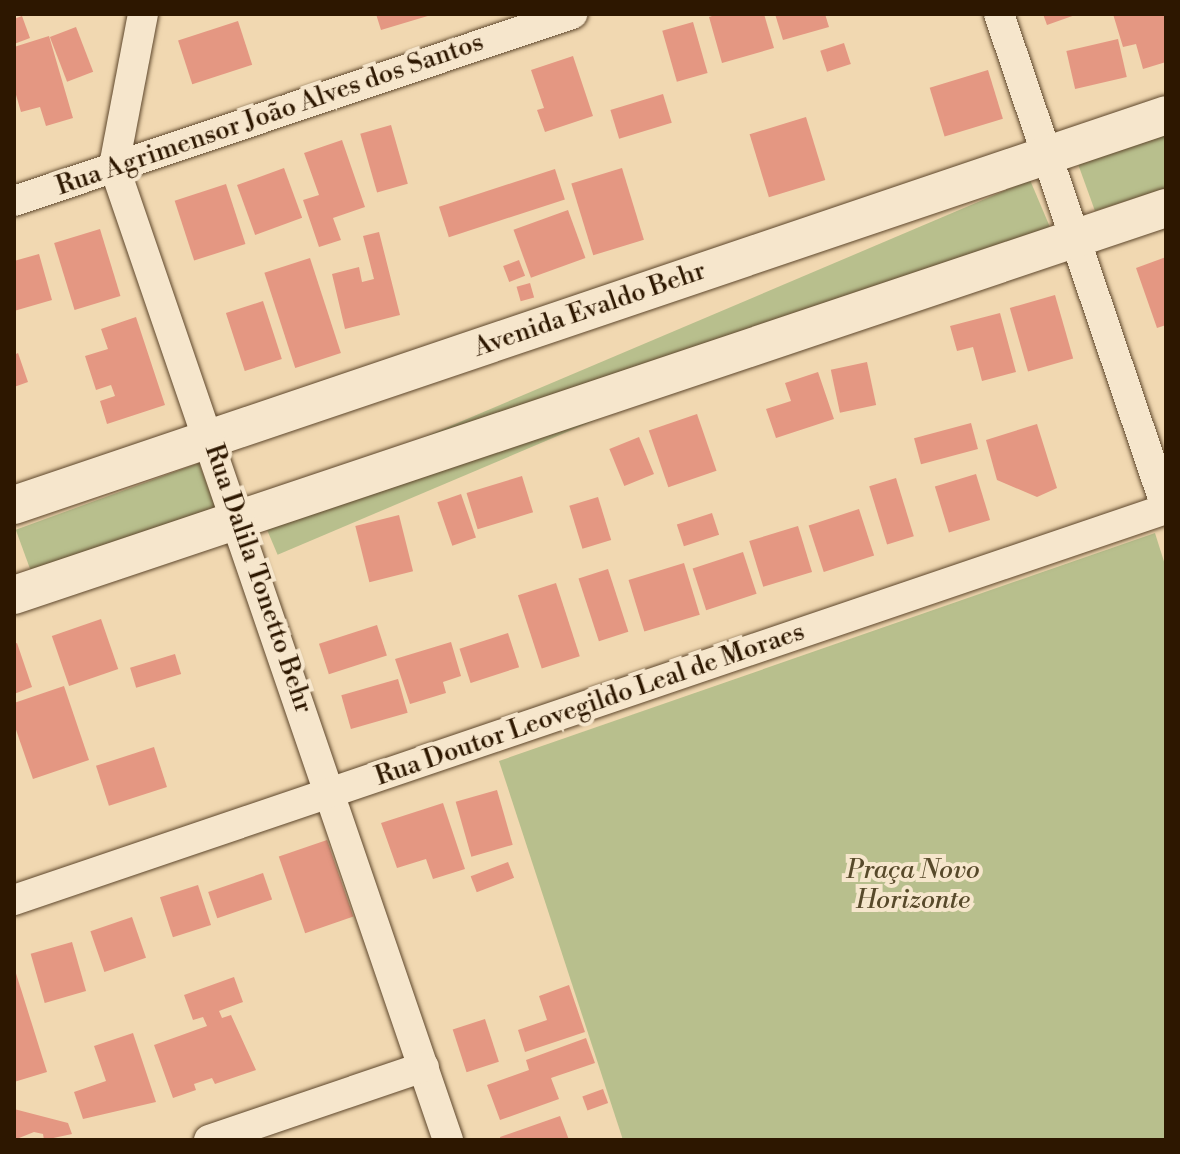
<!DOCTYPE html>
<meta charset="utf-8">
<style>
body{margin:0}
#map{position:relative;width:1180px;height:1154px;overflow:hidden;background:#f1d8b1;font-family:"Libre Bodoni",serif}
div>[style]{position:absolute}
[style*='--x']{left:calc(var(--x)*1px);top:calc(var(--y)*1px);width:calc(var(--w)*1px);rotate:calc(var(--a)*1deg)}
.green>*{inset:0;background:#b8bf8d;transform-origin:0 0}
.building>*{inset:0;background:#e49782;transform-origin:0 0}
.roads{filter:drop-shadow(0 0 2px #5e472c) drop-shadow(0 0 2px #5e472c)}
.minor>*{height:30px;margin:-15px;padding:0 15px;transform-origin:15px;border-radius:15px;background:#f6e6cc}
.tertiary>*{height:38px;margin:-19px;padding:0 19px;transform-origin:19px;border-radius:19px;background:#f6e6cc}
span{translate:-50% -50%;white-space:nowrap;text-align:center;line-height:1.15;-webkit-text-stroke:8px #f6e6cc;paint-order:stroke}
.street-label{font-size:26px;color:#2d1700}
.park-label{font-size:26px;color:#57492a;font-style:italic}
.frame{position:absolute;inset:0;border:16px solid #2d1700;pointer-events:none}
</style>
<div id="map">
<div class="green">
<div style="clip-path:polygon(1166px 135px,1166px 188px,1095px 211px,1078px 164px)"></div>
<div style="left:1030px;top:180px;width:51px;height:839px;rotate:67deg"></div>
<div style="left:199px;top:463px;width:51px;height:195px;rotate:70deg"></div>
<div style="clip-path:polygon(1155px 533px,1166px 568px,1166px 1140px,623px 1140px,499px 761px)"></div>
</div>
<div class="building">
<div style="clip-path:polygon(376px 14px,431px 14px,431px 15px,381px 30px)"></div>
<div style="clip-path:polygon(718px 14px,764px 14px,774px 48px,722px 63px,709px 17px)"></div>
<div style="clip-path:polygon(775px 14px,825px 14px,829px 27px,783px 40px)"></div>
<div style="clip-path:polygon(1043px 14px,1078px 14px,1047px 25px)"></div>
<div style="clip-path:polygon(1113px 14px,1166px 14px,1166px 62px,1143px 69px,1136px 44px,1123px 47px)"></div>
<div style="clip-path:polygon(22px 16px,30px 38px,14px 44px,14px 19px)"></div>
<div style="left:238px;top:21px;width:46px;height:63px;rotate:72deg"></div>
<div style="left:693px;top:22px;width:53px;height:32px;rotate:74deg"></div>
<div style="left:76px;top:27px;width:48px;height:28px;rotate:69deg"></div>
<div style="clip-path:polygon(49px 36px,73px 118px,46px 126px,40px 107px,21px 112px,14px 88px,14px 47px)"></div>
<div style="left:1118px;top:39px;width:39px;height:53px;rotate:77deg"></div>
<div style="left:844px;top:43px;width:22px;height:25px;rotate:72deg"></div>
<div style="clip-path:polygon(573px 56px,593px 116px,545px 132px,537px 110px,544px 108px,531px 70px)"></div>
<div style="left:988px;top:70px;width:51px;height:61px;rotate:73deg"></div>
<div style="left:663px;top:94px;width:30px;height:55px;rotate:73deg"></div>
<div style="left:806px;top:117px;width:66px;height:59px;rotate:73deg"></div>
<div style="left:391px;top:125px;width:61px;height:32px;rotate:74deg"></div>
<div style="clip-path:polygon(342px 140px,365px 207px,333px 218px,341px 240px,319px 247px,303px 200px,319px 195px,304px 153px)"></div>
<div style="left:284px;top:168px;width:53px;height:50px;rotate:70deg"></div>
<div style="left:622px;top:168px;width:75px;height:53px;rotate:73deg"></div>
<div style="left:555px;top:169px;width:32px;height:122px;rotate:72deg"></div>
<div style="left:226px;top:184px;width:63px;height:54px;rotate:72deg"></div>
<div style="left:568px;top:210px;width:51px;height:58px;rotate:70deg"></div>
<div style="left:100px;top:229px;width:70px;height:48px;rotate:73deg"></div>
<div style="clip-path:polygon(379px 232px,400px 315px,345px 329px,332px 274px,359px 267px,362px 282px,374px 279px,363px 236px)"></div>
<div style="clip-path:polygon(39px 254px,52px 300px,14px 311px,14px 261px)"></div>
<div style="clip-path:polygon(1166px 257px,1166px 325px,1157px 328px,1136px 268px)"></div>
<div style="left:310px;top:258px;width:100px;height:48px;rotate:72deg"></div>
<div style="left:519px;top:260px;width:17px;height:17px;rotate:69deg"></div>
<div style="left:530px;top:283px;width:15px;height:14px;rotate:74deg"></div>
<div style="left:1055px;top:295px;width:66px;height:47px;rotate:74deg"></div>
<div style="left:263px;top:301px;width:61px;height:39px;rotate:72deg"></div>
<div style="clip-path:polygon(1000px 313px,1016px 372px,982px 381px,973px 347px,957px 351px,950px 326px)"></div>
<div style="clip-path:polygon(136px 317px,165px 405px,107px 424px,100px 401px,115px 396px,111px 385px,96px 390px,85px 356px,108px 349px,101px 329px)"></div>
<div style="clip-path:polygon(18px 353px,28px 382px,14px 387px,14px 355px)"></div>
<div style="left:867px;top:362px;width:44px;height:37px;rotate:78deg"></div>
<div style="clip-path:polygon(818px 372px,834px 419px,776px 438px,766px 409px,791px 401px,785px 383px)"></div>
<div style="left:697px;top:414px;width:60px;height:51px;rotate:71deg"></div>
<div style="left:971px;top:423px;width:27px;height:59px;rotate:75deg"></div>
<div style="clip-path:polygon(1037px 424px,1057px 488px,1037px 497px,997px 480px,986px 440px)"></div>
<div style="left:639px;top:437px;width:40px;height:32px;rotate:68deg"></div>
<div style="left:976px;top:474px;width:48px;height:43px;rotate:73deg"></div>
<div style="left:522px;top:476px;width:38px;height:58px;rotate:73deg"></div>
<div style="left:896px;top:478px;width:61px;height:28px;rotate:73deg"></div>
<div style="left:461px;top:494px;width:46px;height:25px;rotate:71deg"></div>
<div style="left:598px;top:497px;width:45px;height:30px;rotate:73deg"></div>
<div style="left:859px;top:509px;width:49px;height:53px;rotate:72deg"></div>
<div style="left:712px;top:513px;width:23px;height:37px;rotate:72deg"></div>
<div style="left:399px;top:515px;width:58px;height:45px;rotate:76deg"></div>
<div style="left:798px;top:526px;width:48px;height:51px;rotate:73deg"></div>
<div style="left:743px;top:552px;width:44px;height:53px;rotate:72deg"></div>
<div style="left:684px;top:563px;width:54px;height:58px;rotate:73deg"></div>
<div style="left:608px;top:569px;width:66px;height:31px;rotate:72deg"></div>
<div style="left:556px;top:583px;width:77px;height:40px;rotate:72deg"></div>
<div style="left:101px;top:619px;width:53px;height:52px;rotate:71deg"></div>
<div style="left:377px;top:625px;width:32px;height:61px;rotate:72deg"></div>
<div style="left:508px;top:633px;width:36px;height:51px;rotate:72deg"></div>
<div style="clip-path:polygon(451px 642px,461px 676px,443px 682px,446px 693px,410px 704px,395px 659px)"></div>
<div style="clip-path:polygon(17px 643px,32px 687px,14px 694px,14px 644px)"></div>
<div style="left:175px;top:654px;width:21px;height:47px;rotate:73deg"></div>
<div style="left:398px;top:679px;width:35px;height:59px;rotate:74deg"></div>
<div style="clip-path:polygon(64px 686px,89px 760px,33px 779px,14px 724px,14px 703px)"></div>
<div style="left:154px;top:747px;width:42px;height:61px;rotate:72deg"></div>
<div style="left:497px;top:790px;width:57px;height:43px;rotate:74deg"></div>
<div style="clip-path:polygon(443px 803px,465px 869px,433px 879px,426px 859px,397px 868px,381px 823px)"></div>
<div style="left:327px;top:840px;width:81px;height:51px;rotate:71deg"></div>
<div style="left:508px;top:862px;width:17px;height:40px;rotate:69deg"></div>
<div style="left:263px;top:873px;width:28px;height:58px;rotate:71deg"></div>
<div style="left:198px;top:885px;width:42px;height:40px;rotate:72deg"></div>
<div style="left:132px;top:917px;width:43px;height:44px;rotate:71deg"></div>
<div style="left:72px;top:942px;width:51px;height:43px;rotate:74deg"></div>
<div style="clip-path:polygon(14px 967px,47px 1072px,14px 1082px)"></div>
<div style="clip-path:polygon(234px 977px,243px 1002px,219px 1011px,222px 1018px,231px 1015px,256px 1070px,215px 1084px,212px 1078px,194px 1084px,196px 1090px,173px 1098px,154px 1045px,207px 1026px,203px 1017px,193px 1020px,184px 995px)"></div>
<div style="clip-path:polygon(569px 985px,585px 1032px,525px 1052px,518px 1030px,547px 1020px,539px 996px)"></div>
<div style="left:485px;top:1019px;width:45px;height:34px;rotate:72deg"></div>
<div style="clip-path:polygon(133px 1033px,156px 1102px,83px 1119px,74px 1092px,106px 1081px,94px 1046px)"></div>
<div style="clip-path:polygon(586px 1038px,595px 1063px,551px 1078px,559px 1099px,500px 1120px,487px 1085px,529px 1070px,526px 1060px)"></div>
<div style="left:603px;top:1089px;width:15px;height:22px;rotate:70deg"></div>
<div style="clip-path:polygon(14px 1109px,68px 1123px,72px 1134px,44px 1140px,43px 1134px,34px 1132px,14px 1140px)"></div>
<div style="clip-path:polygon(560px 1116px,569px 1140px,501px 1140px,500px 1137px)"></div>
</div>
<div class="roads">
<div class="minor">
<div style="--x:143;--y:14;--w:155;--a:100.8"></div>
<div style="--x:114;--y:166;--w:1030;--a:71.07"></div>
<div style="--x:999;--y:14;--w:521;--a:71.29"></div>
<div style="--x:14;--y:201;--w:589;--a:-18.53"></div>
<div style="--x:14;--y:900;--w:1217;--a:-18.75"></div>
<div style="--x:209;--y:1140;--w:227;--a:-18.8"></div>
</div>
<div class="tertiary">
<div style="--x:14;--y:505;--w:1216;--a:-18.7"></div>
<div style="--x:14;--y:595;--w:1215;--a:-18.57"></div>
</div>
</div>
<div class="street-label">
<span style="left:270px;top:115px;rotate:-19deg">Rua Agrimensor João Alves dos Santos</span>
<span style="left:590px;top:310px;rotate:-19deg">Avenida Evaldo Behr</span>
<span style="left:258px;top:579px;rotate:71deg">Rua Dalila Tonetto Behr</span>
<span style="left:590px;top:705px;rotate:-19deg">Rua Doutor Leovegildo Leal de Moraes</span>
</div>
<div class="park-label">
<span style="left:913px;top:886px">Praça Novo<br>Horizonte</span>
</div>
<div class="frame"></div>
</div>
